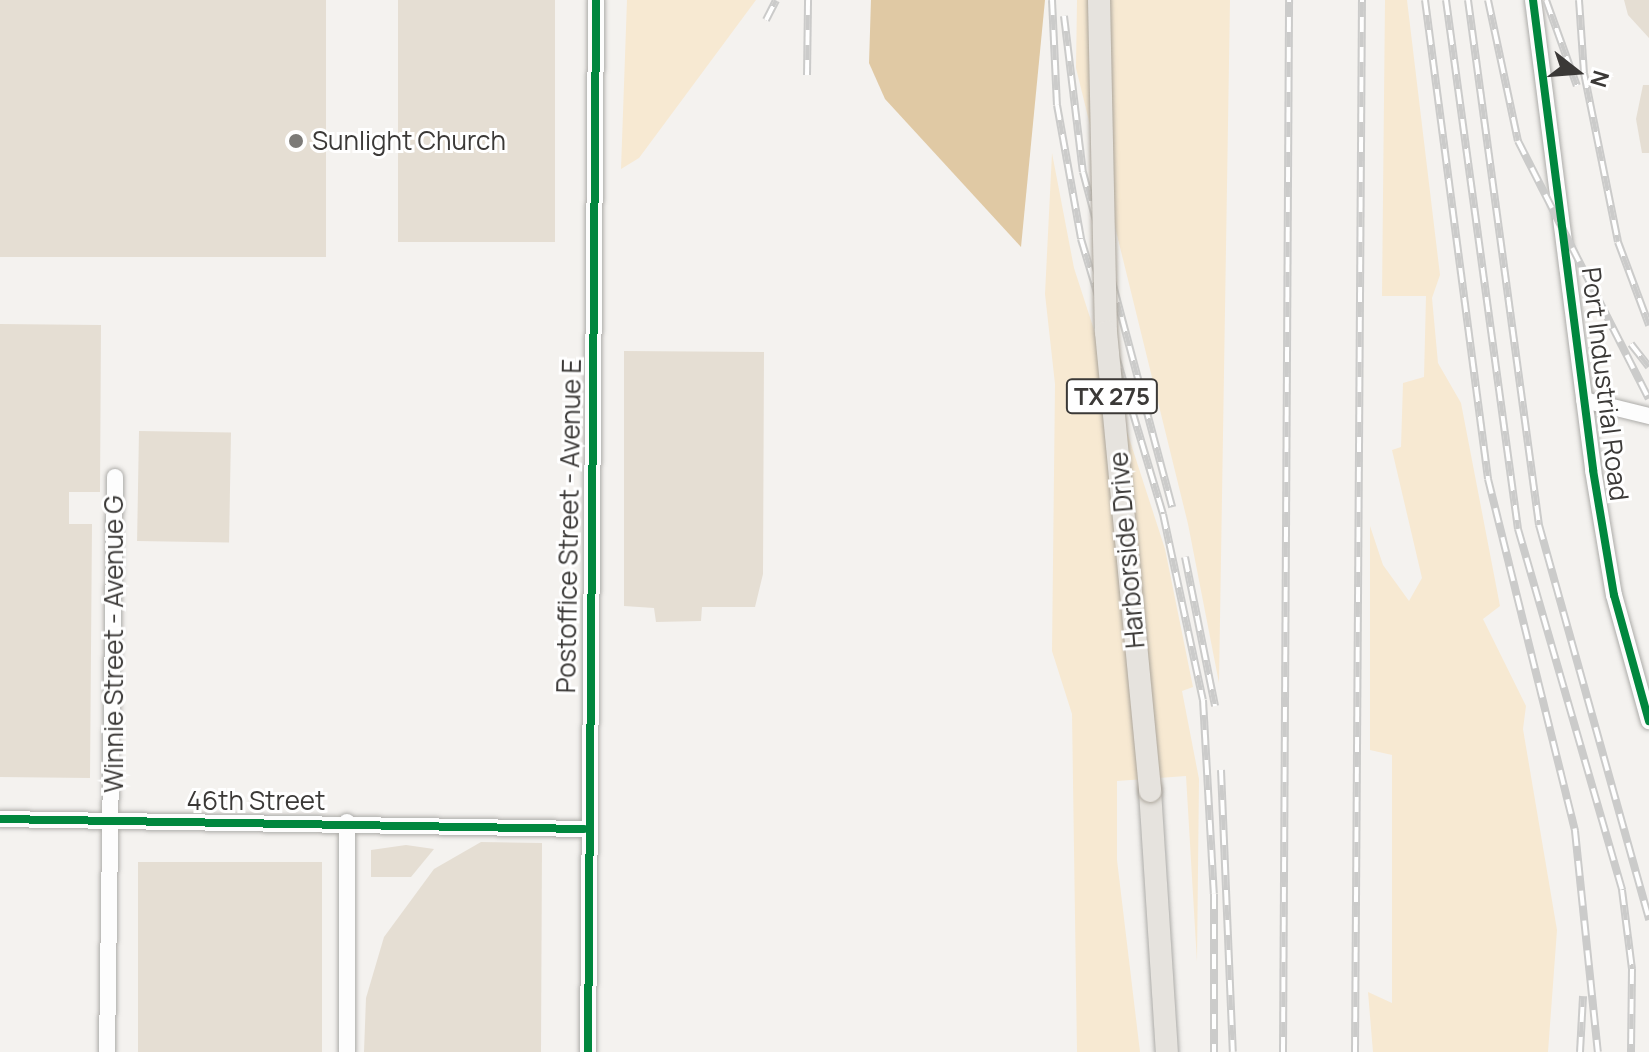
<!DOCTYPE html>
<style>
body{margin:0}
#map{position:relative;width:1649px;height:1052px;overflow:hidden;background:#f4f2ef;font-family:Manrope,sans-serif}
div>[style]{position:absolute}
[style*='--x']{left:calc(var(--x)*1px);top:calc(var(--y)*1px);width:calc(var(--w)*1px);rotate:calc(var(--a)*1deg)}
.green>*{inset:0;background:#f7e9d2}
.water>*{inset:0;background:#e0c9a4}
.building>*{inset:0;background:#e5ded3;transform-origin:0 0}
.roads{filter:drop-shadow(0 0 2px #adaca9) drop-shadow(0 0 2px #adaca9)}
.minor>*{height:16px;margin:-8px;padding:0 8px;transform-origin:8px;border-radius:8px;background:#fdfdfd}
.major>*{height:22px;margin:-11px;padding:0 11px;transform-origin:11px;border-radius:11px;background:#e6e3de}
.rail>*{height:8px;margin-top:-4px;transform-origin:0;background:repeating-linear-gradient(90deg,#fff 0 15px,#cbcbca 0 30px);box-sizing:border-box;border-block:2px solid #cbcbca}
.bridges{filter:drop-shadow(0 0 2px #aba59b) drop-shadow(0 0 2px #aba59b)}
.major-bridge>*{height:22px;margin:-11px;padding:0 11px;transform-origin:11px;border-radius:11px;background:#e6e3de}
.cycleway>*{height:8px;margin:-4px;padding:0 4px;transform-origin:4px;border-radius:4px;background:#00873e}
.dots>*{width:22px;height:22px;translate:-50% -50%;box-sizing:border-box;border:4px solid #fff;border-radius:50%}
span{translate:-50% -50%;white-space:nowrap;text-align:center;line-height:1.15;-webkit-text-stroke:6px #fff;paint-order:stroke}
.shield-label span{padding:2px 6px;background:#fff;border:2px solid;border-radius:6px;-webkit-text-stroke-width:0}
.shield-label{font-size:24px;color:#3b3937;font-weight:700}
.poi-label{font-size:26px;color:#3b3937}
.left{translate:0 -50%;text-align:left}
.street-label{font-size:26px;color:#3b3937}
.north{position:absolute;left:1537px;top:32px;width:80px;height:80px;-webkit-text-stroke:6px #fff;paint-order:stroke;rotate:107deg;font-size:22px;font-weight:700;line-height:32px;text-align:center;color:#3b3937}
.north::after{content:'';display:block;margin:auto;width:28px;height:36px;background:#3b3937;clip-path:polygon(50% 0,100% 100%,50% 72%,0 100%)}
</style>
<div id="map">
<div class="green">
<div style="clip-path:polygon(627px 0,756px 0,639px 158px,621px 169px)"></div>
<div style="clip-path:polygon(1077px 0,1230px 0,1219px 683px,1188px 524px,1076px 68px)"></div>
<div style="clip-path:polygon(1385px 0,1407px 0,1440px 275px,1432px 298px,1438px 363px,1461px 403px,1500px 606px,1483px 619px,1526px 706px,1523px 729px,1557px 930px,1548px 1052px,1373px 1052px,1368px 992px,1392px 1003px,1392px 755px,1370px 750px,1370px 526px,1383px 565px,1409px 601px,1422px 578px,1392px 450px,1401px 447px,1403px 383px,1424px 377px,1426px 296px,1382px 296px)"></div>
<div style="clip-path:polygon(1052px 153px,1074px 268px,1165px 549px,1193px 687px,1182px 691px,1199px 779px,1197px 962px,1186px 776px,1117px 781px,1117px 860px,1140px 1052px,1077px 1052px,1072px 714px,1052px 651px,1055px 384px,1045px 294px)"></div>
</div>
<div class="water">
<div style="clip-path:polygon(871px 0,1045px 0,1021px 247px,885px 99px,869px 63px)"></div>
</div>
<div class="building">
<div style="left:0;top:0;width:326px;height:257px"></div>
<div style="left:398px;top:0;width:157px;height:242px"></div>
<div style="clip-path:polygon(1624px 0,1649px 0,1649px 38px,1628px 15px)"></div>
<div style="clip-path:polygon(1643px 85px,1649px 85px,1649px 153px,1642px 153px,1636px 119px)"></div>
<div style="clip-path:polygon(0 324px,101px 325px,100px 492px,69px 492px,69px 524px,92px 524px,90px 778px,0 777px)"></div>
<div style="clip-path:polygon(624px 351px,764px 352px,763px 574px,755px 607px,702px 607px,701px 621px,656px 622px,654px 608px,624px 606px)"></div>
<div style="left:139px;top:431px;width:92px;height:110px;rotate:1deg"></div>
<div style="clip-path:polygon(481px 842px,542px 843px,541px 1052px,364px 1052px,366px 998px,384px 937px,434px 869px)"></div>
<div style="clip-path:polygon(406px 845px,434px 849px,411px 877px,371px 877px,371px 850px)"></div>
<div style="left:138px;top:862px;width:184px;height:190px"></div>
</div>
<div class="roads">
<div class="minor">
<div style="--x:1533;--y:0;--w:474;--a:82.7"></div>
<div style="--x:1593;--y:470;--w:127;--a:80.5"></div>
<div style="--x:1614;--y:595;--w:131;--a:74.5"></div>
<div style="--x:1584;--y:400;--w:67;--a:13.8"></div>
<div style="--x:0;--y:819;--w:584;--a:0.98"></div>
<div style="--x:107;--y:1052;--w:575;--a:-89.2"></div>
<div style="--x:347;--y:1052;--w:230;--a:-90"></div>
<div style="--x:588;--y:1052;--w:1052;--a:-89.56"></div>
</div>
<div class="major">
<div style="--x:1150;--y:791;--w:262;--a:86.3"></div>
</div>
</div>
<div class="rail">
<div style="--x:1052;--y:0;--w:105;--a:87.3"></div>
<div style="--x:1057;--y:105;--w:136;--a:79.8"></div>
<div style="--x:1081;--y:239;--w:287;--a:73.4"></div>
<div style="--x:1163;--y:514;--w:190;--a:77.9"></div>
<div style="--x:1203;--y:700;--w:194;--a:86.8"></div>
<div style="--x:1214;--y:894;--w:158;--a:90"></div>
<div style="--x:1425;--y:0;--w:483;--a:82.5"></div>
<div style="--x:1488;--y:479;--w:363;--a:76.1"></div>
<div style="--x:1575;--y:831;--w:222;--a:84.1"></div>
<div style="--x:1446;--y:0;--w:534;--a:82.25"></div>
<div style="--x:1518;--y:529;--w:376;--a:73.9"></div>
<div style="--x:1622;--y:890;--w:80;--a:82.8"></div>
<div style="--x:1632;--y:969;--w:83;--a:90.7"></div>
<div style="--x:1468;--y:0;--w:530;--a:82.3"></div>
<div style="--x:1539;--y:525;--w:410;--a:74.4"></div>
<div style="--x:1488;--y:0;--w:144;--a:78"></div>
<div style="--x:1518;--y:141;--w:289;--a:63.1"></div>
<div style="--x:1546;--y:0;--w:91;--a:70.2"></div>
<div style="--x:1579;--y:0;--w:73;--a:86.1"></div>
<div style="--x:1584;--y:73;--w:172;--a:78.6"></div>
<div style="--x:1618;--y:242;--w:89;--a:69.5"></div>
<div style="--x:1064;--y:16;--w:157;--a:83.1"></div>
<div style="--x:1083;--y:172;--w:347;--a:75.1"></div>
<div style="--x:766;--y:20;--w:22;--a:-63"></div>
<div style="--x:807;--y:75;--w:75;--a:-89.2"></div>
<div style="--x:1631;--y:344;--w:29;--a:52"></div>
<div style="--x:1185;--y:557;--w:152;--a:78.6"></div>
<div style="--x:1221;--y:770;--w:282;--a:87.6"></div>
<div style="--x:1283;--y:1052;--w:1052;--a:-89.67"></div>
<div style="--x:1355;--y:1052;--w:1052;--a:-89.62"></div>
<div style="--x:1580;--y:1052;--w:56;--a:-86.9"></div>
</div>
<div class="bridges">
<div class="major-bridge">
<div style="--x:1099;--y:0;--w:332;--a:88.8"></div>
<div style="--x:1106;--y:332;--w:461;--a:84.5"></div>
</div>
</div>
<div class="cycleway">
<div style="--x:1533;--y:0;--w:474;--a:82.7"></div>
<div style="--x:1593;--y:470;--w:127;--a:80.5"></div>
<div style="--x:1614;--y:595;--w:131;--a:74.5"></div>
<div style="--x:0;--y:819;--w:584;--a:0.98"></div>
<div style="--x:588;--y:1052;--w:1052;--a:-89.56"></div>
</div>
<div class="dots">
<div style="left:296px;top:141px;background:#7c7a77"></div>
</div>
<div class="shield-label">
<span style="left:1112px;top:396px">TX 275</span>
</div>
<div class="poi-label">
<span class="left" style="left:312px;top:141px">Sunlight Church</span>
</div>
<div class="street-label">
<span style="left:1605px;top:384px;rotate:83deg">Port Industrial Road</span>
<span style="left:569px;top:526px;rotate:-89deg">Postoffice Street - Avenue E</span>
<span style="left:1127px;top:550px;rotate:-95deg">Harborside Drive</span>
<span style="left:114px;top:644px;rotate:-90deg">Winnie Street - Avenue G</span>
<span style="left:256px;top:801px">46th Street</span>
</div>
<div class="north">N</div>
</div>
